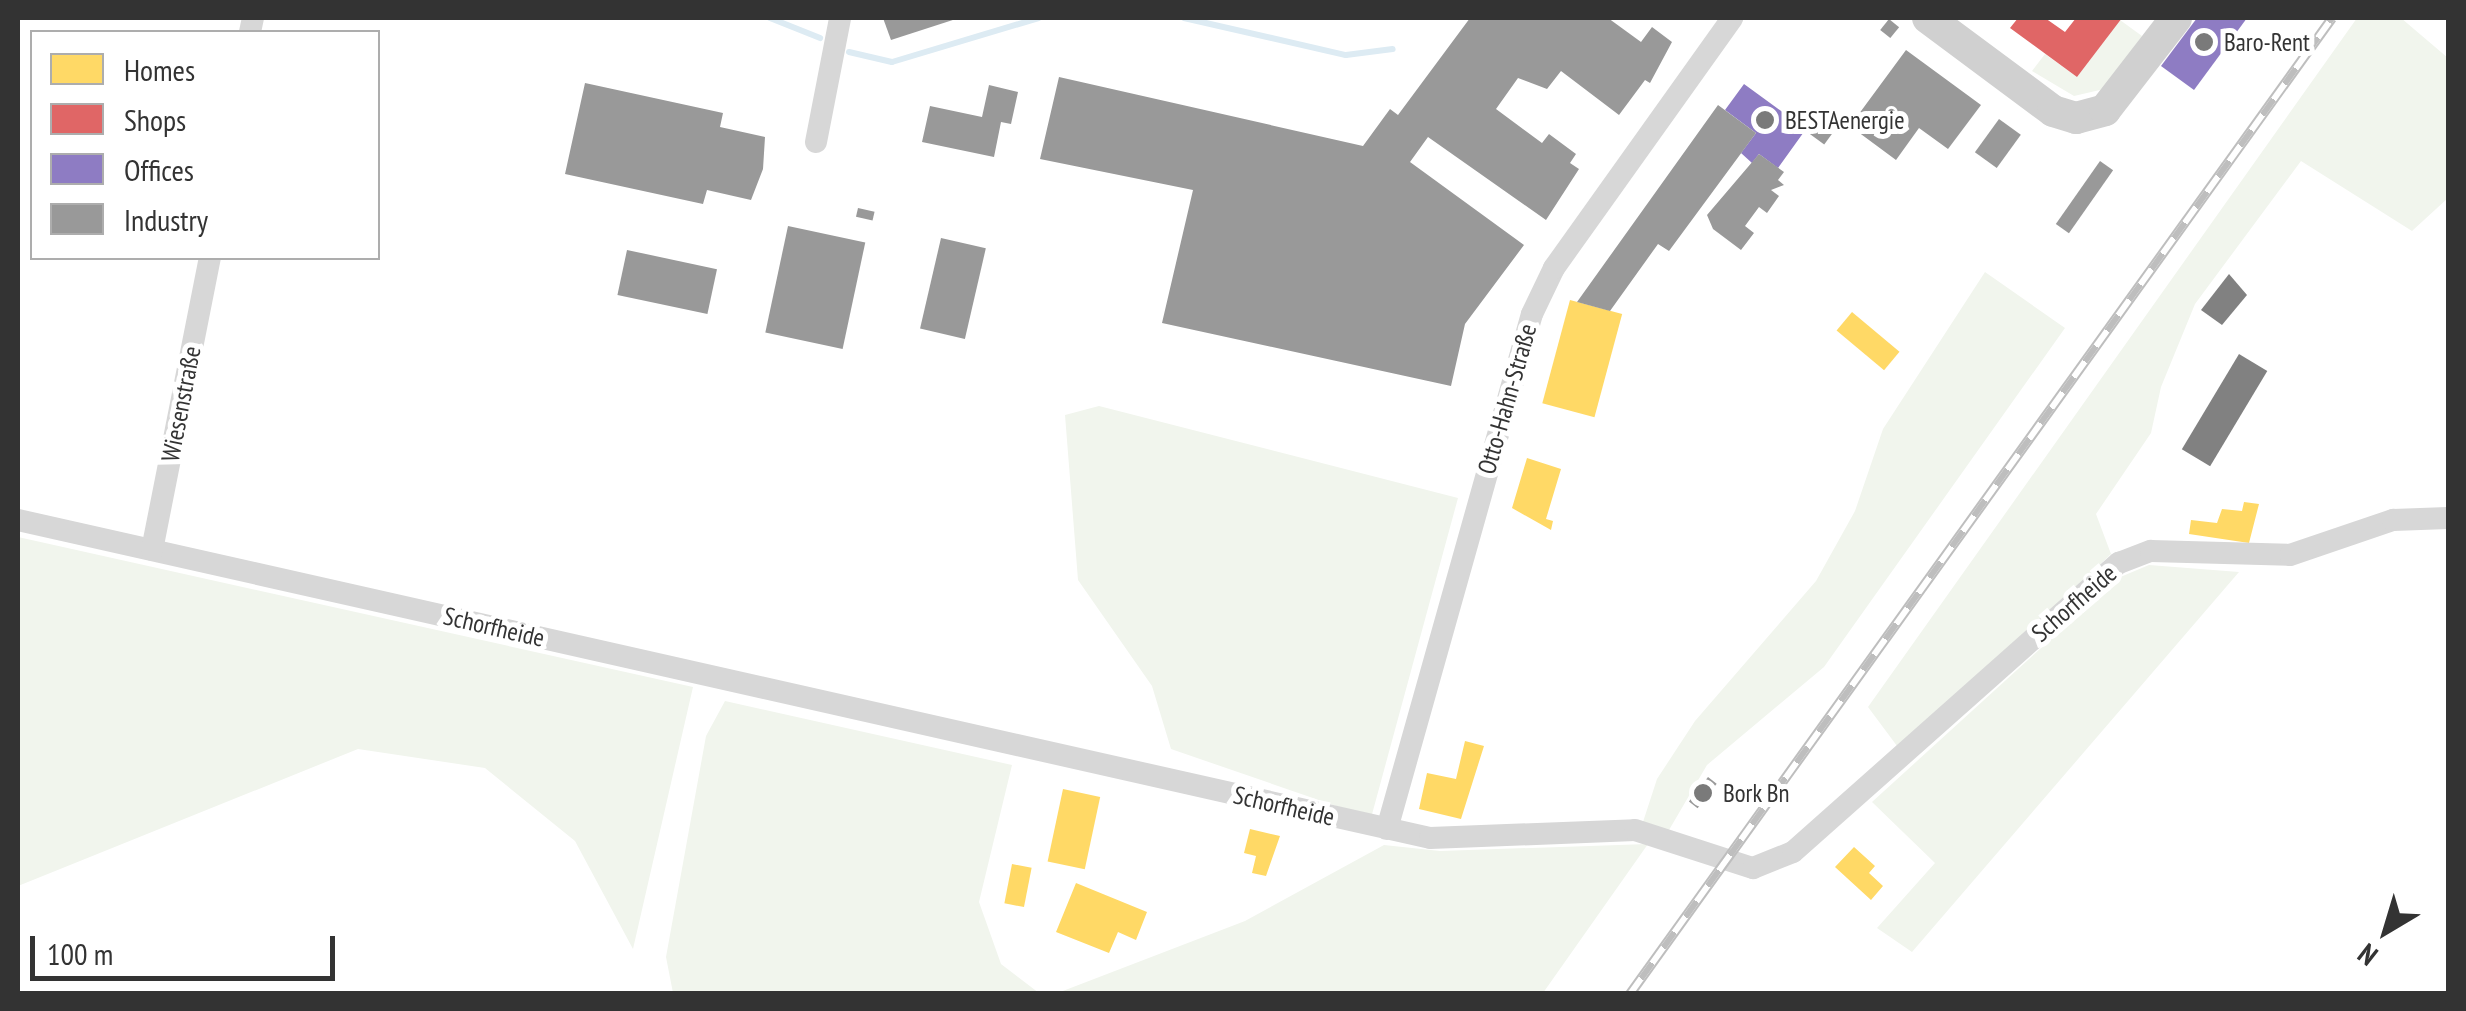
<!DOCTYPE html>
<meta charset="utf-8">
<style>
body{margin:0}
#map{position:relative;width:2466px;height:1011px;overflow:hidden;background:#fff;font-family:"PT Sans Narrow",sans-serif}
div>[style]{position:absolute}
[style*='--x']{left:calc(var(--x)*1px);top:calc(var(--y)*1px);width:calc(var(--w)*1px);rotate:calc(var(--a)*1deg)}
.green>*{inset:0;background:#f1f5ed}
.homes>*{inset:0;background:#ffd966;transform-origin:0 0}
.shops>*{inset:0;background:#e06666}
.offices>*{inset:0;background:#8e7cc3}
.industry>*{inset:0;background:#999;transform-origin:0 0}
.stream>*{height:6px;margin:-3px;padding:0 3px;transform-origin:3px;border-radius:3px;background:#ddebf3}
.building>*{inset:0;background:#818181;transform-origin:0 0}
.street>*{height:22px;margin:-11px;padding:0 11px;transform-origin:11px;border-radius:11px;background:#d7d7d7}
.secondary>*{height:32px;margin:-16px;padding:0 16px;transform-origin:16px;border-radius:16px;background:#d0d0d0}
.rail>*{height:10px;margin-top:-5px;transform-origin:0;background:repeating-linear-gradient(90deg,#fff 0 19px,#bebebe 0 38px);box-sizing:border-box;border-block:2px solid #bebebe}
.dots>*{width:28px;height:28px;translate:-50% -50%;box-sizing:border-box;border:5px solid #fff;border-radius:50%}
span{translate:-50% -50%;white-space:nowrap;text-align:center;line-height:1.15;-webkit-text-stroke:10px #fff;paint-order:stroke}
.poi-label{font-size:25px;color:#333}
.left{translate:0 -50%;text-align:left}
.street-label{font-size:25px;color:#333}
.frame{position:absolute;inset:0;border:20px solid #333;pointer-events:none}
.legend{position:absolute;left:30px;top:30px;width:350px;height:230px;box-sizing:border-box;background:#fff;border:2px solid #adadad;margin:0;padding:12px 18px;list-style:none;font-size:30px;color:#333}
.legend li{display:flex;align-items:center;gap:20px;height:50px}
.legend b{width:50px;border:2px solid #adadad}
.north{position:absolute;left:2336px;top:881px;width:100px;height:100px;-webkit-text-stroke:8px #fff;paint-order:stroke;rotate:218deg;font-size:28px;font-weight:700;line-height:40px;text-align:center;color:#333}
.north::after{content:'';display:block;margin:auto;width:35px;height:45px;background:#333;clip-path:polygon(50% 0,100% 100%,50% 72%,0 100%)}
.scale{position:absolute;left:30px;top:936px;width:305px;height:45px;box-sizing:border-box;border:5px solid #333;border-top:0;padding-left:12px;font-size:30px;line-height:35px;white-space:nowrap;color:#333;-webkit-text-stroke:8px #fff;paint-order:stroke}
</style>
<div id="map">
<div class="green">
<div style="clip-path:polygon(2357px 18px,2401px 18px,2448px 58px,2448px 198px,2412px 231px,2301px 161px,2195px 304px,2161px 387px,2151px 433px,2096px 514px,2111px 554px,1903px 754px,1868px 707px)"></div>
<div style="clip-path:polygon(2120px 20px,2142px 36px,2104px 89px,2074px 96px,2032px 71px,2045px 54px,2077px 77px)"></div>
<div style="clip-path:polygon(1985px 272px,2065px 328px,1824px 667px,1707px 765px,1669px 830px,1642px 825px,1657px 779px,1695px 721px,1816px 581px,1855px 511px,1883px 429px)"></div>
<div style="clip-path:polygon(1099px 406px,1458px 498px,1371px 818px,1171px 749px,1152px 686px,1078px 580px,1065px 415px)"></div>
<div style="clip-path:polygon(18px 537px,693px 687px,633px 949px,575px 841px,485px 768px,358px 749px,18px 886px)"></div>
<div style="clip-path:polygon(2149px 565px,2239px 572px,1912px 952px,1877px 928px,1935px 863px,1872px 802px,2118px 578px)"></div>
<div style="clip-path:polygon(725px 701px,1012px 765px,979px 902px,1001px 964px,1039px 993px,673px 993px,666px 957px,706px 736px)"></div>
<div style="clip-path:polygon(1648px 844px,1543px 993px,1055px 994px,1245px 921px,1384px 845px,1440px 851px)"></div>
</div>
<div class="homes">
<div style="left:1570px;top:300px;width:54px;height:107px;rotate:15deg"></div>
<div style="left:1852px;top:312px;width:62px;height:24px;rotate:40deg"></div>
<div style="clip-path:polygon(1527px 458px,1561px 469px,1546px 519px,1553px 521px,1551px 530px,1512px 508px)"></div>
<div style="clip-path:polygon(2244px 502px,2259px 504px,2249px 543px,2189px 534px,2191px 520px,2217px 523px,2222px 509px,2242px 511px)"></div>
<div style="clip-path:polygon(1465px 741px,1484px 746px,1461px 819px,1419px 809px,1427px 773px,1456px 779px)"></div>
<div style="left:1063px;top:789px;width:38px;height:74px;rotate:12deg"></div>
<div style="clip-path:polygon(1250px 829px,1280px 836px,1266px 876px,1252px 873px,1256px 856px,1244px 853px)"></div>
<div style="clip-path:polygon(1854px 847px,1875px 866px,1869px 873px,1883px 886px,1871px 900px,1835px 867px)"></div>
<div style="left:1012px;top:864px;width:20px;height:40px;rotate:11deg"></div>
<div style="clip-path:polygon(1076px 883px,1147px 912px,1136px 940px,1118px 932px,1109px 953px,1056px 932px)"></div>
</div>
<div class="shops">
<div style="clip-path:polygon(2018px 18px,2045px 18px,2065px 32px,2076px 18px,2122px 18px,2077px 77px,2010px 28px)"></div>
</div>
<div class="offices">
<div style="clip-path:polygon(2197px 18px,2247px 18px,2194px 90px,2161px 66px)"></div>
<div style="clip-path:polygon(1744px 84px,1806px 129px,1778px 168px,1759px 154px,1752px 163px,1741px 153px,1756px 133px,1725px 110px)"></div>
</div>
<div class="industry">
<div style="clip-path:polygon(883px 18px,959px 18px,891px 40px)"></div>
<div style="clip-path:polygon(1470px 18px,1608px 18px,1641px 42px,1652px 27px,1672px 42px,1650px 83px,1645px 80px,1619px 115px,1561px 71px,1547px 89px,1518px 78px,1496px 109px,1542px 143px,1549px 134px,1576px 154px,1570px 163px,1579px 169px,1546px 220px,1428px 137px,1410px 162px,1524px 245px,1465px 324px,1451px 386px,1162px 323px,1193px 190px,1040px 159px,1059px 77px,1363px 146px,1390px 109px,1398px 115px)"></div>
<div style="left:1889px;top:19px;width:13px;height:14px;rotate:39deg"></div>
<div style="clip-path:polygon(1906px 50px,1981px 105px,1948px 149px,1919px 128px,1896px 160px,1850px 126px)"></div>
<div style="clip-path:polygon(585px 83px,723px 113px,720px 127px,765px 137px,763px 169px,751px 200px,707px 190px,703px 204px,565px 174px)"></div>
<div style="clip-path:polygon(989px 85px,1018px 92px,1011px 124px,1001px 122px,994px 157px,922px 142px,930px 106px,982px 117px)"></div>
<div style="clip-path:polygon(1718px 105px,1756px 133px,1669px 251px,1658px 244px,1610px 311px,1577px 302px)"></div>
<div style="left:1820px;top:118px;width:19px;height:19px;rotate:36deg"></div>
<div style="left:1999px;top:119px;width:27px;height:41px;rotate:36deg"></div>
<div style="clip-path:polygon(1759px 154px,1784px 172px,1778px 180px,1784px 185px,1771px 190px,1779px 196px,1767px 213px,1759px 207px,1745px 226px,1754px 233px,1741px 250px,1713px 229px,1707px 215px)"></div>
<div style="left:2100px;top:161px;width:16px;height:77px;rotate:35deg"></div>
<div style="left:858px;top:208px;width:17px;height:9px;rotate:13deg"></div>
<div style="left:788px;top:226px;width:79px;height:109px;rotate:12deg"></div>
<div style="left:941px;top:238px;width:46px;height:93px;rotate:13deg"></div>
<div style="left:627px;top:250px;width:92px;height:46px;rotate:12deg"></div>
<div style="left:1708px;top:777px;width:11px;height:31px;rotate:38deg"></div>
</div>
<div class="stream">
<div style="--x:770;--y:18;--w:54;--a:21.8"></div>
<div style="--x:1184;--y:18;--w:166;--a:12.9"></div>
<div style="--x:1346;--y:55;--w:47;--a:-7.3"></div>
<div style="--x:849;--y:52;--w:44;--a:13.1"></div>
<div style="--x:892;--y:62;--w:153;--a:-16.7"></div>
</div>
<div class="building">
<div style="clip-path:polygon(2229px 274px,2247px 295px,2222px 325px,2201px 310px)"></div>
<div style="left:2239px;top:354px;width:33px;height:111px;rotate:31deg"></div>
</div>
<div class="street">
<div style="--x:250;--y:32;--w:14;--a:-78"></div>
<div style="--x:816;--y:142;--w:126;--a:-79"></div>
<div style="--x:18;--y:520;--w:1447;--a:12.69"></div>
<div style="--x:1430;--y:838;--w:205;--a:-2.2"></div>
<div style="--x:1635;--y:830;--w:124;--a:17.9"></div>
<div style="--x:1753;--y:868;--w:43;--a:-21.8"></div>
<div style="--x:1793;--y:852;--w:436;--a:-41.6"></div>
<div style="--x:2119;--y:563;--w:34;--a:-21"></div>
<div style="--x:2151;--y:551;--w:139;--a:1.6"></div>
<div style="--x:2290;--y:555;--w:109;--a:-18.8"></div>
<div style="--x:2393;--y:520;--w:55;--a:-2.1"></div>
<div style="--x:152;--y:550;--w:298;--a:-78.8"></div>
<div style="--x:1387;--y:829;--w:535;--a:-74.28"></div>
<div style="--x:1532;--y:314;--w:51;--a:-64.4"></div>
<div style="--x:1554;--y:268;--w:307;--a:-54.5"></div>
</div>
<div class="secondary">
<div style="--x:1928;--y:18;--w:156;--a:36.6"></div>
<div style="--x:2053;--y:111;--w:24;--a:17"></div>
<div style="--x:2076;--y:118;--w:30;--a:-15"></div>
<div style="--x:2105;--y:110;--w:116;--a:-52.3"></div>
</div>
<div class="rail">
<div style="--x:1630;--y:994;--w:1202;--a:-54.27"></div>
</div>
<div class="dots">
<div style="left:2204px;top:42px;background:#7a7a7a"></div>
<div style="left:1765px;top:120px;background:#7a7a7a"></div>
<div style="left:1703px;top:793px;background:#7a7a7a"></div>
</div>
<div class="poi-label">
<span class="left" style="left:2224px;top:42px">Baro-Rent</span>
<span class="left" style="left:1785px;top:120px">BESTAenergie</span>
<span class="left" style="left:1723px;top:793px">Bork Bn</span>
</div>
<div class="street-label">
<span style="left:1507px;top:399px;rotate:-74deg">Otto-Hahn-Straße</span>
<span style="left:181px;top:404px;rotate:-79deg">Wiesenstraße</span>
<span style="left:2074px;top:603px;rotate:-41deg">Schorfheide</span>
<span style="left:494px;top:627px;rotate:13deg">Schorfheide</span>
<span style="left:1284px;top:806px;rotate:13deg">Schorfheide</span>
</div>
<div class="frame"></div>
<ul class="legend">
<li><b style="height:28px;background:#ffd966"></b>Homes</li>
<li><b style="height:28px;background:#e06666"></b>Shops</li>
<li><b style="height:28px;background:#8e7cc3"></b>Offices</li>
<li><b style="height:28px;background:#999"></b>Industry</li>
</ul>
<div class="north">N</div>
<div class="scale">100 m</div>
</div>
